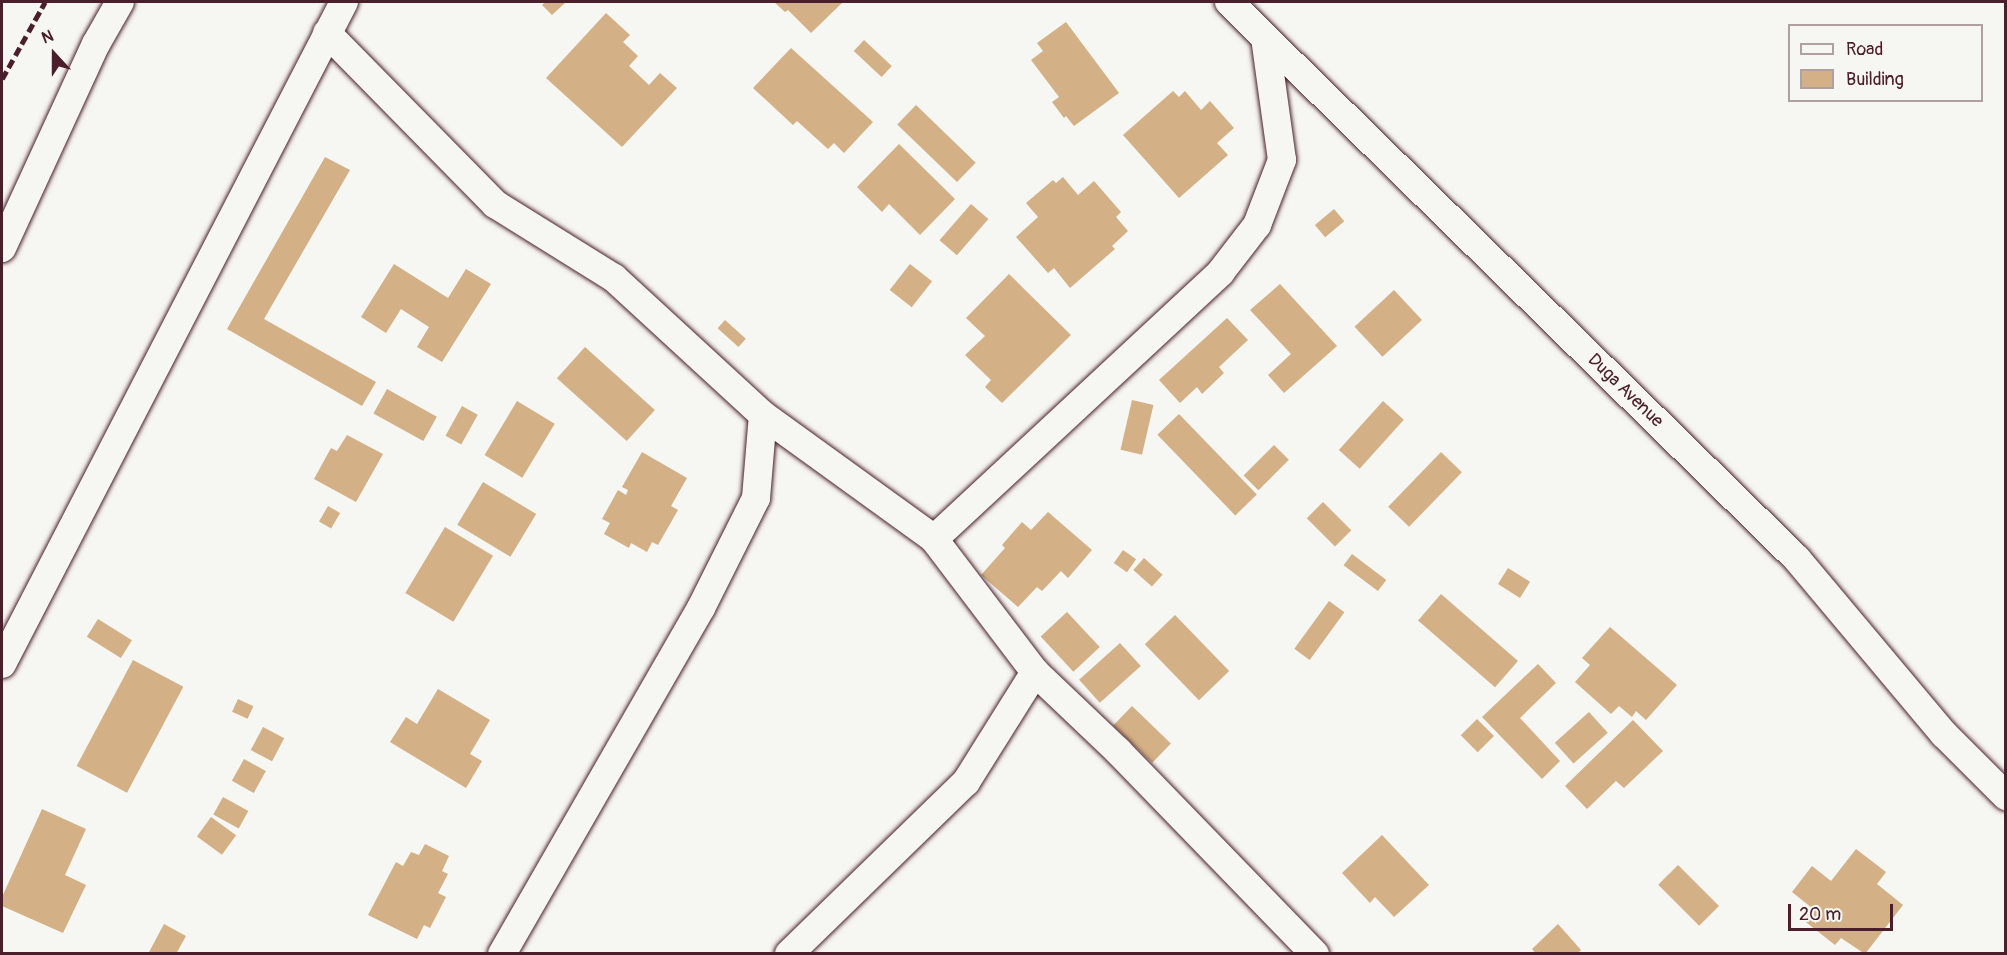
<!DOCTYPE html>
<style>
body{margin:0}
#map{position:relative;width:2007px;height:955px;overflow:hidden;background:#f6f6f2;font-family:Pangolin,sans-serif}
div>[style]{position:absolute}
[style*='--x']{left:calc(var(--x)*1px);top:calc(var(--y)*1px);width:calc(var(--w)*1px);rotate:calc(var(--a)*1deg)}
.building>*{inset:0;background:#d3b085;transform-origin:0 0}
.roads{filter:drop-shadow(0 0 2px #4a1f2b) drop-shadow(0 0 2px #4a1f2b)}
.street>*{height:28px;margin:-14px;padding:0 14px;transform-origin:14px;border-radius:14px;background:#f6f6f2}
.rail>*{height:4.5px;margin-top:-2.25px;transform-origin:0;background:repeating-linear-gradient(90deg,#4a1f2b 0 9px,transparent 0 13.5px)}
span{translate:-50% -50%;white-space:nowrap;text-align:center;line-height:1.15;-webkit-text-stroke:4.5px #f6f6f2;paint-order:stroke}
.street-label{font-size:18px;color:#4a1f2b}
.frame{position:absolute;inset:0;border:3px solid #4a1f2b;pointer-events:none}
.legend{position:absolute;left:1788px;top:24px;width:195px;height:78px;box-sizing:border-box;background:#f6f6f2;border:2px solid #b1a0a2;margin:0;padding:8px 10px;list-style:none;font-size:18px;color:#4a1f2b}
.legend li{display:flex;align-items:center;gap:12px;height:30px}
.legend b{width:30px;border:2px solid #b1a0a2}
.north{position:absolute;left:24px;top:24px;width:60px;height:60px;-webkit-text-stroke:4px #f6f6f2;paint-order:stroke;rotate:339deg;font-size:16px;font-weight:700;line-height:24px;text-align:center;color:#4a1f2b}
.north::after{content:'';display:block;margin:auto;width:21px;height:27px;background:#4a1f2b;clip-path:polygon(50% 0,100% 100%,50% 72%,0 100%)}
.scale{position:absolute;left:1788px;top:904px;width:105px;height:27px;box-sizing:border-box;border:3px solid #4a1f2b;border-top:0;padding-left:8px;font-size:18px;line-height:21px;white-space:nowrap;color:#4a1f2b;-webkit-text-stroke:4px #f6f6f2;paint-order:stroke}
</style>
<div id="map">
<div class="building">
<div style="clip-path:polygon(545px 2px,566px 2px,552px 15px,542px 5px)"></div>
<div style="clip-path:polygon(774px 2px,843px 2px,811px 33px,788px 10px,785px 12px)"></div>
<div style="clip-path:polygon(606px 13px,630px 35px,623px 42px,638px 56px,629px 66px,649px 85px,660px 73px,677px 88px,622px 147px,546px 78px)"></div>
<div style="clip-path:polygon(1066px 22px,1119px 93px,1074px 126px,1066px 116px,1064px 118px,1052px 102px,1059px 97px,1031px 60px,1043px 51px,1037px 43px)"></div>
<div style="left:864px;top:40px;width:38px;height:15px;rotate:43deg"></div>
<div style="clip-path:polygon(791px 48px,873px 122px,844px 153px,834px 143px,828px 149px,797px 121px,793px 125px,753px 88px)"></div>
<div style="clip-path:polygon(1173px 91px,1179px 97px,1185px 91px,1201px 110px,1210px 101px,1234px 128px,1217px 143px,1228px 155px,1179px 198px,1123px 135px)"></div>
<div style="left:916px;top:105px;width:83px;height:27px;rotate:44deg"></div>
<div style="clip-path:polygon(899px 144px,955px 199px,920px 235px,889px 204px,882px 212px,857px 187px)"></div>
<div style="clip-path:polygon(325px 157px,350px 170px,264px 319px,376px 382px,362px 406px,227px 329px)"></div>
<div style="clip-path:polygon(1063px 177px,1078px 195px,1094px 181px,1121px 212px,1116px 217px,1128px 231px,1112px 246px,1115px 249px,1070px 288px,1054px 268px,1048px 273px,1016px 237px,1038px 217px,1026px 203px,1053px 180px,1056px 183px)"></div>
<div style="left:971px;top:204px;width:23px;height:48px;rotate:41deg"></div>
<div style="left:1334px;top:209px;width:16px;height:25px;rotate:50deg"></div>
<div style="clip-path:polygon(394px 264px,448px 298px,466px 269px,491px 284px,442px 362px,417px 347px,429px 327px,401px 309px,386px 333px,361px 317px)"></div>
<div style="left:910px;top:264px;width:28px;height:33px;rotate:38deg"></div>
<div style="clip-path:polygon(1009px 274px,1071px 335px,1002px 403px,985px 387px,991px 380px,965px 355px,985px 336px,966px 318px)"></div>
<div style="clip-path:polygon(1280px 284px,1337px 346px,1284px 393px,1268px 375px,1291px 354px,1250px 310px)"></div>
<div style="left:1394px;top:290px;width:41px;height:54px;rotate:47deg"></div>
<div style="clip-path:polygon(1227px 318px,1248px 340px,1219px 367px,1224px 373px,1202px 394px,1197px 387px,1180px 403px,1159px 380px)"></div>
<div style="left:725px;top:320px;width:28px;height:11px;rotate:42deg"></div>
<div style="left:585px;top:347px;width:94px;height:42px;rotate:42deg"></div>
<div style="left:387px;top:389px;width:57px;height:28px;rotate:29deg"></div>
<div style="left:1132px;top:400px;width:22px;height:51px;rotate:13deg"></div>
<div style="left:517px;top:401px;width:44px;height:63px;rotate:31deg"></div>
<div style="left:1383px;top:401px;width:28px;height:66px;rotate:42deg"></div>
<div style="left:462px;top:406px;width:18px;height:34px;rotate:29deg"></div>
<div style="left:1179px;top:414px;width:112px;height:30px;rotate:46deg"></div>
<div style="clip-path:polygon(347px 435px,383px 454px,356px 502px,314px 479px,331px 448px,337px 451px)"></div>
<div style="left:1274px;top:445px;width:21px;height:43px;rotate:45deg"></div>
<div style="clip-path:polygon(642px 452px,687px 478px,671px 506px,678px 510px,658px 545px,652px 542px,647px 552px,631px 543px,629px 548px,604px 534px,610px 523px,602px 519px,618px 490px,626px 495px,628px 490px,622px 487px)"></div>
<div style="left:1441px;top:452px;width:29px;height:76px;rotate:44deg"></div>
<div style="left:483px;top:482px;width:62px;height:50px;rotate:31deg"></div>
<div style="left:1323px;top:502px;width:40px;height:23px;rotate:45deg"></div>
<div style="left:328px;top:506px;width:14px;height:18px;rotate:30deg"></div>
<div style="clip-path:polygon(1048px 512px,1092px 550px,1068px 578px,1061px 571px,1042px 591px,1037px 587px,1018px 607px,981px 575px,1005px 548px,1002px 545px,1022px 522px,1031px 530px)"></div>
<div style="left:445px;top:527px;width:56px;height:77px;rotate:31deg"></div>
<div style="left:1123px;top:550px;width:16px;height:16px;rotate:35deg"></div>
<div style="left:1352px;top:554px;width:43px;height:14px;rotate:37deg"></div>
<div style="left:1144px;top:558px;width:25px;height:16px;rotate:42deg"></div>
<div style="left:1508px;top:568px;width:26px;height:19px;rotate:32deg"></div>
<div style="left:1441px;top:594px;width:102px;height:35px;rotate:41deg"></div>
<div style="left:1329px;top:601px;width:19px;height:59px;rotate:36deg"></div>
<div style="left:1067px;top:612px;width:48px;height:36px;rotate:47deg"></div>
<div style="left:1175px;top:615px;width:78px;height:42px;rotate:46deg"></div>
<div style="left:98px;top:619px;width:40px;height:21px;rotate:32deg"></div>
<div style="clip-path:polygon(1610px 627px,1677px 685px,1646px 720px,1636px 711px,1632px 717px,1619px 706px,1611px 714px,1575px 682px,1590px 665px,1582px 658px)"></div>
<div style="left:1120px;top:643px;width:31px;height:55px;rotate:48deg"></div>
<div style="left:133px;top:660px;width:57px;height:120px;rotate:28deg"></div>
<div style="clip-path:polygon(1538px 664px,1556px 683px,1520px 718px,1560px 761px,1542px 779px,1482px 717px)"></div>
<div style="clip-path:polygon(438px 689px,490px 720px,470px 754px,482px 761px,466px 788px,390px 742px,406px 717px,417px 724px)"></div>
<div style="left:238px;top:699px;width:17px;height:14px;rotate:25deg"></div>
<div style="left:1132px;top:706px;width:54px;height:27px;rotate:44deg"></div>
<div style="left:1589px;top:712px;width:28px;height:46px;rotate:48deg"></div>
<div style="left:1477px;top:719px;width:24px;height:23px;rotate:45deg"></div>
<div style="clip-path:polygon(1633px 720px,1663px 751px,1624px 788px,1616px 781px,1587px 809px,1565px 786px)"></div>
<div style="left:263px;top:727px;width:24px;height:26px;rotate:28deg"></div>
<div style="left:244px;top:759px;width:25px;height:25px;rotate:29deg"></div>
<div style="left:223px;top:797px;width:29px;height:20px;rotate:29deg"></div>
<div style="clip-path:polygon(42px 809px,86px 829px,65px 875px,86px 885px,63px 933px,2px 906px,2px 897px)"></div>
<div style="left:211px;top:817px;width:31px;height:24px;rotate:36deg"></div>
<div style="clip-path:polygon(1382px 835px,1429px 885px,1394px 917px,1375px 897px,1370px 903px,1342px 873px)"></div>
<div style="clip-path:polygon(425px 844px,449px 856px,442px 871px,448px 874px,438px 893px,446px 897px,430px 928px,424px 925px,417px 939px,368px 915px,396px 862px,403px 866px,411px 852px,419px 855px)"></div>
<div style="clip-path:polygon(1856px 849px,1886px 872px,1877px 884px,1903px 905px,1865px 954px,1841px 938px,1835px 945px,1802px 919px,1812px 908px,1792px 892px,1812px 866px,1831px 881px)"></div>
<div style="left:1678px;top:865px;width:58px;height:28px;rotate:45deg"></div>
<div style="clip-path:polygon(164px 924px,186px 936px,176px 954px,148px 954px)"></div>
<div style="clip-path:polygon(1558px 924px,1581px 950px,1577px 954px,1536px 954px,1532px 949px)"></div>
</div>
<div class="roads">
<div class="street">
<div style="--x:1229;--y:2;--w:796;--a:44.44"></div>
<div style="--x:1797;--y:559;--w:229;--a:50"></div>
<div style="--x:1944;--y:734;--w:88;--a:45"></div>
<div style="--x:327;--y:33;--w:240;--a:45.5"></div>
<div style="--x:495;--y:204;--w:140;--a:31.9"></div>
<div style="--x:614;--y:278;--w:202;--a:42.6"></div>
<div style="--x:763;--y:415;--w:211;--a:35.9"></div>
<div style="--x:934;--y:539;--w:167;--a:52.8"></div>
<div style="--x:1035;--y:672;--w:115;--a:43.6"></div>
<div style="--x:1118;--y:751;--w:283;--a:45.9"></div>
<div style="--x:2;--y:248;--w:225;--a:-65.3"></div>
<div style="--x:96;--y:44;--w:48;--a:-60.3"></div>
<div style="--x:934;--y:539;--w:391;--a:-42.9"></div>
<div style="--x:1220;--y:273;--w:61;--a:-52.4"></div>
<div style="--x:1257;--y:225;--w:70;--a:-69"></div>
<div style="--x:1282;--y:160;--w:123;--a:-97.9"></div>
<div style="--x:2;--y:664;--w:745;--a:-62.68"></div>
<div style="--x:502;--y:954;--w:399;--a:-60.1"></div>
<div style="--x:701;--y:608;--w:123;--a:-63.4"></div>
<div style="--x:756;--y:498;--w:83;--a:-85.2"></div>
<div style="--x:789;--y:954;--w:247;--a:-44.2"></div>
<div style="--x:966;--y:782;--w:130;--a:-57.9"></div>
</div>
</div>
<div class="rail">
<div style="--x:2;--y:79;--w:88;--a:-60.8"></div>
</div>
<div class="street-label">
<span style="left:1625px;top:391px;rotate:44deg">Duga Avenue</span>
</div>
<div class="frame"></div>
<ul class="legend">
<li><b style="height:8px;background:#f6f6f2"></b>Road</li>
<li><b style="height:16px;background:#d3b085"></b>Building</li>
</ul>
<div class="north">N</div>
<div class="scale">20 m</div>
</div>
